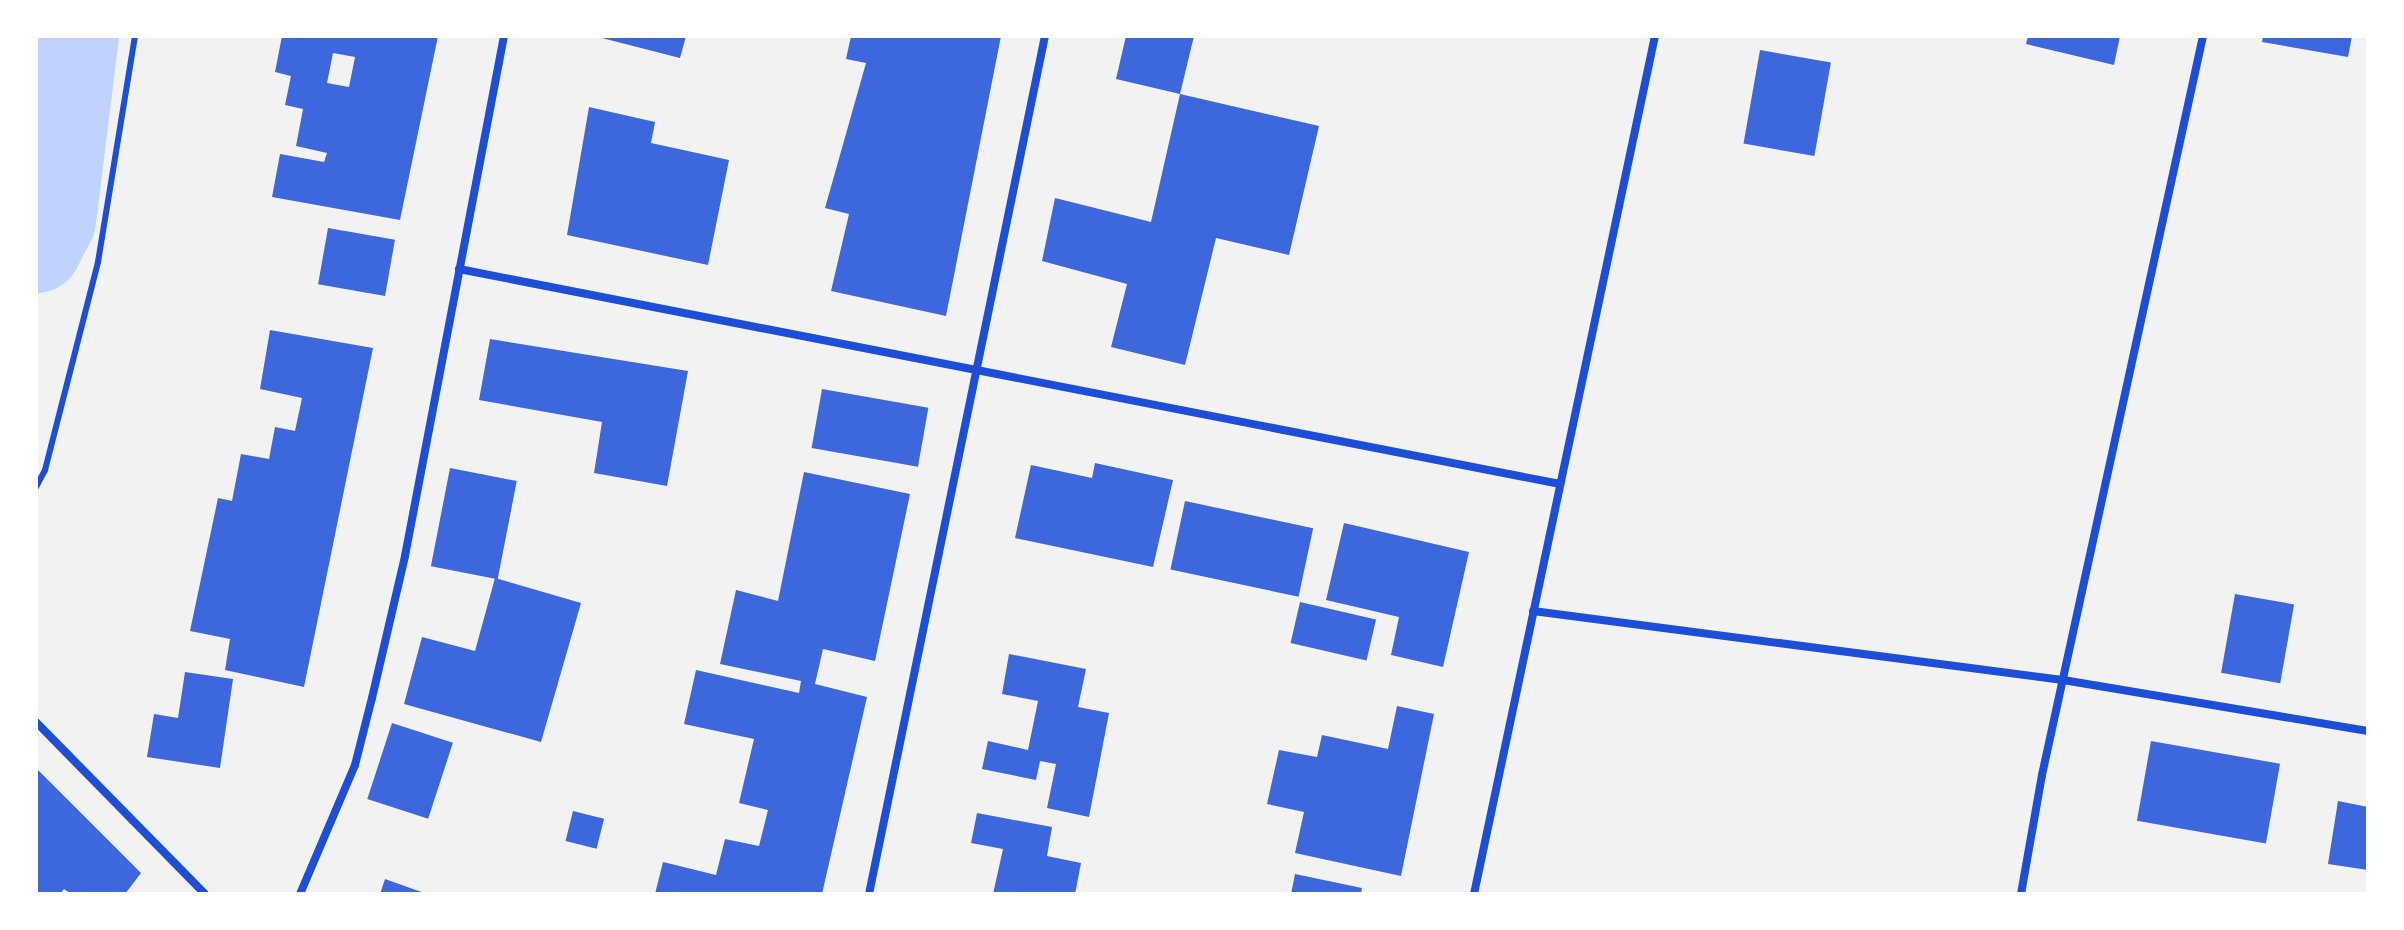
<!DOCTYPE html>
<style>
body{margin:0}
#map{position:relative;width:2404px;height:930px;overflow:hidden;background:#f2f2f2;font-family:"PT Sans Narrow",sans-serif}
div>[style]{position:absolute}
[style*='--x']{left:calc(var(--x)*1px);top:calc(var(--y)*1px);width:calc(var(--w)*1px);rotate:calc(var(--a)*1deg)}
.river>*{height:92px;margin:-46px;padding:0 46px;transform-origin:46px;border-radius:46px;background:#bfd3fe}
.building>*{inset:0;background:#3d67dc;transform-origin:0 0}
.service>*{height:6px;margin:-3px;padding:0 3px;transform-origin:3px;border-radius:3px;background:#1d4ed8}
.minor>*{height:8px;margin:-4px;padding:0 4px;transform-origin:4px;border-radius:4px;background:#1d4ed8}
span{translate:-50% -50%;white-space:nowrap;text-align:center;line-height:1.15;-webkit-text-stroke:6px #fff;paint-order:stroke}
.frame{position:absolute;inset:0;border:38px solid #fff;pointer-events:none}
</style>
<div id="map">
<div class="river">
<div style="--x:36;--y:247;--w:30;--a:-63"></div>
<div style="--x:50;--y:220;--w:185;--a:-82.9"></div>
</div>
<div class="building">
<div style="clip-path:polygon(evenodd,282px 36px,438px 36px,400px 220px,272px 197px,280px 154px,324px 162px,327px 153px,296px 146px,303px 109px,285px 105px,291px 76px,275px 72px,282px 36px,333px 53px,355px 57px,349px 87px,327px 83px,333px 53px)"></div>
<div style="clip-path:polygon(594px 36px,686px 36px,680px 58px)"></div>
<div style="clip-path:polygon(851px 36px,1001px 36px,946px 316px,831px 291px,849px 214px,825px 208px,866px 63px,846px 59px)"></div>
<div style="clip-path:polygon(1126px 36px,1194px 36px,1180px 94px,1319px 126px,1289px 255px,1216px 238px,1185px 365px,1111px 347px,1127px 284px,1042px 261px,1055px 198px,1151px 222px,1180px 94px,1116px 79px)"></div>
<div style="clip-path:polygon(2028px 36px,2120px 36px,2114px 65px,2026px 44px)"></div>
<div style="clip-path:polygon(2263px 36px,2352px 36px,2348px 57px,2262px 42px)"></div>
<div style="left:1760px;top:50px;width:72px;height:95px;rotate:10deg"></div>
<div style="clip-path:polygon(589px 107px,655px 122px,651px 143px,729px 160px,708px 265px,567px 235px)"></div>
<div style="left:328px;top:228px;width:68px;height:57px;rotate:10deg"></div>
<div style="clip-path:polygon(270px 330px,373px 348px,304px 687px,225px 670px,230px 639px,190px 631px,218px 498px,232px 501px,241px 454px,269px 459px,275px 427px,295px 431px,302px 398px,260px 389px)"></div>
<div style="clip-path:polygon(490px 339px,688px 371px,667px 486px,594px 473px,602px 422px,479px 400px)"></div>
<div style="left:822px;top:389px;width:108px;height:60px;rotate:10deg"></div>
<div style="clip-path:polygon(1095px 463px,1173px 480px,1153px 567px,1015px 538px,1031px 465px,1092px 478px)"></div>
<div style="left:450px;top:468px;width:68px;height:100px;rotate:11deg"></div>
<div style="clip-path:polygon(804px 472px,910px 494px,875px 661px,823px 649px,815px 684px,867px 697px,822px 894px,655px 894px,663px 862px,716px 875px,725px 839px,759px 846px,768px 810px,739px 803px,754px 739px,684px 724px,696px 670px,799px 693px,801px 681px,720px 664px,736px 590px,778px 601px)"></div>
<div style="left:1185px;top:501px;width:131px;height:70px;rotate:12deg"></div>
<div style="clip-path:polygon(1344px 523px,1469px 552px,1443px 667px,1391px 655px,1399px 617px,1326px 600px)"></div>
<div style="clip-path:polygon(495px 578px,581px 603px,541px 742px,404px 704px,422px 637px,475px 651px)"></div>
<div style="left:2235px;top:594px;width:60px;height:80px;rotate:10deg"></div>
<div style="left:1300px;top:602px;width:78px;height:42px;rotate:13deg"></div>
<div style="clip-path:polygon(1009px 654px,1086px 669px,1078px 707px,1109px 713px,1089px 817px,1047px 808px,1056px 764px,1040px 761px,1036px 780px,982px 769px,988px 741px,1028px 750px,1038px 701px,1002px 694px)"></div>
<div style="clip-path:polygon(185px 672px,233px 679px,220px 768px,147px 757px,154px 714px,178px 718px)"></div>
<div style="clip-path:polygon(1397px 706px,1434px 714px,1401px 876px,1295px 853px,1304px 812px,1267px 804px,1279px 750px,1317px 757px,1322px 735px,1388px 749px)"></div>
<div style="left:392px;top:723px;width:64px;height:80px;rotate:18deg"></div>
<div style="left:2151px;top:741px;width:131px;height:81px;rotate:10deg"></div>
<div style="clip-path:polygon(36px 768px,141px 873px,125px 894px,71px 894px,64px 889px,60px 894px,36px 894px)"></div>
<div style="clip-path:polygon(2338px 801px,2368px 807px,2368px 870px,2328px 864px)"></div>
<div style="left:573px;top:811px;width:32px;height:31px;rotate:14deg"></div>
<div style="clip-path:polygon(977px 813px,1052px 827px,1047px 856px,1081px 863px,1075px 894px,993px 894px,1003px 849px,971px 843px)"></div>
<div style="clip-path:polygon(1295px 874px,1362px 888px,1361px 894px,1291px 894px)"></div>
<div style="clip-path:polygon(385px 879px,427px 894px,380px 894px)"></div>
</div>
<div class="service">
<div style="--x:36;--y:487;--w:19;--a:-62"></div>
<div style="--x:45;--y:470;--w:215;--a:-75.7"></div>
<div style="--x:98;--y:262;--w:229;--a:-80.7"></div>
</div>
<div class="minor">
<div style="--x:459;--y:269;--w:1122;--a:11.05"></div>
<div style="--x:1533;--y:611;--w:534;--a:7.42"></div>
<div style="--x:2063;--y:680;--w:309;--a:9.5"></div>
<div style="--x:36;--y:722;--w:241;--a:45.5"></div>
<div style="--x:300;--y:894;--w:140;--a:-66.9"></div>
<div style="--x:355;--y:765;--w:69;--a:-75.8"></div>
<div style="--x:372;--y:698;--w:146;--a:-76.9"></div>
<div style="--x:405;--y:556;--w:529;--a:-79.22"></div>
<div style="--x:869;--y:894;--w:876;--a:-78.41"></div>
<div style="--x:1474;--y:894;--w:877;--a:-78.09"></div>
<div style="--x:2021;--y:894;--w:121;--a:-80"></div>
<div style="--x:2042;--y:775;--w:756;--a:-77.71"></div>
</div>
<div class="frame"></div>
</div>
